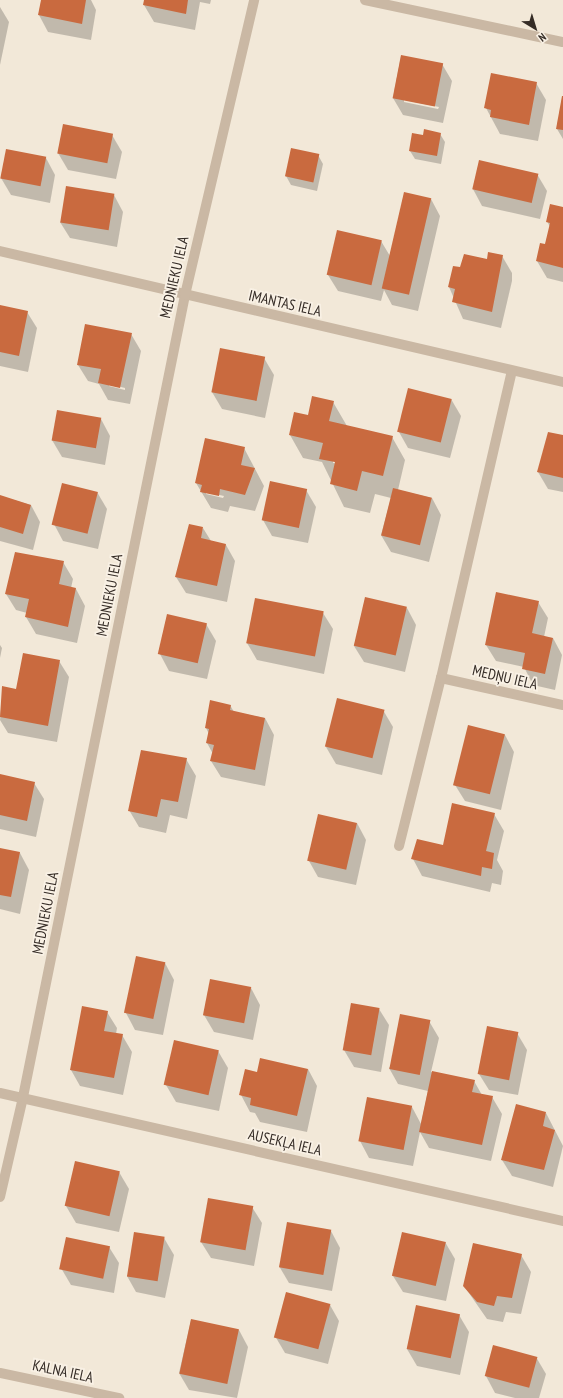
<!DOCTYPE html>
<meta charset="utf-8">
<style>
body{margin:0}
#map{position:relative;width:563px;height:1398px;overflow:hidden;background:#f2e8d8;font-family:"PT Sans Narrow",sans-serif}
div>[style]{position:absolute}
[style*='--x']{left:calc(var(--x)*1px);top:calc(var(--y)*1px);width:calc(var(--w)*1px);rotate:calc(var(--a)*1deg)}
.shadow>*{inset:0;background:#0003}
.building>*{inset:0;background:#c96a3f;transform-origin:0 0}
.street>*{height:10px;margin:-5px;padding:0 5px;transform-origin:5px;border-radius:5px;background:#cab8a4}
span{translate:-50% -50%;white-space:nowrap;text-align:center;line-height:1.15;-webkit-text-stroke:3.5px #f9f1e5;paint-order:stroke}
.street-label{font-size:15px;color:#352c26}
.north{position:absolute;left:515px;top:8px;width:40px;height:40px;-webkit-text-stroke:3px #f9f1e5;paint-order:stroke;rotate:142deg;font-size:11px;font-weight:700;line-height:16px;text-align:center;color:#352c26}
.north::after{content:'';display:block;margin:auto;width:14px;height:18px;background:#352c26;clip-path:polygon(50% 0,100% 100%,50% 72%,0 100%)}
</style>
<div id="map">
<div class="shadow">
<div style="clip-path:polygon(42px 0,91px 0,96px 10px,91px 40px,48px 32px,39px 15px)"></div>
<div style="clip-path:polygon(145px 0,211px 0,210px 4px,200px 2px,195px 30px,154px 22px,144px 5px)"></div>
<div style="clip-path:polygon(0 7px,9px 22px,0 65px)"></div>
<div style="clip-path:polygon(evenodd,401px 56px,442px 64px,452px 81px,443px 123px,403px 115px,393px 98px,401px 56px,404px 100px,439px 107px,438px 109px,404px 102px,404px 100px)"></div>
<div style="clip-path:polygon(536px 83px,546px 100px,538px 141px,500px 134px,486px 108px)"></div>
<div style="clip-path:polygon(563px 97px,563px 139px,557px 129px)"></div>
<div style="clip-path:polygon(64px 125px,112px 135px,122px 152px,116px 179px,68px 170px,58px 153px)"></div>
<div style="clip-path:polygon(440px 134px,445px 142px,441px 164px,415px 159px,410px 151px,424px 136px)"></div>
<div style="clip-path:polygon(7px 150px,46px 158px,55px 175px,50px 203px,11px 195px,1px 178px)"></div>
<div style="clip-path:polygon(318px 155px,323px 164px,317px 191px,291px 185px,286px 176px)"></div>
<div style="clip-path:polygon(537px 174px,547px 191px,540px 219px,482px 206px,473px 189px)"></div>
<div style="clip-path:polygon(114px 195px,123px 212px,117px 247px,70px 238px,60px 222px)"></div>
<div style="clip-path:polygon(431px 199px,440px 216px,418px 311px,392px 305px,384px 290px,381px 301px,338px 291px,328px 275px,381px 241px,390px 256px)"></div>
<div style="clip-path:polygon(563px 208px,563px 282px,547px 278px,537px 261px,545px 245px,550px 227px,547px 221px)"></div>
<div style="clip-path:polygon(502px 256px,512px 273px,512px 281px,501px 328px,463px 319px,449px 287px,461px 269px)"></div>
<div style="clip-path:polygon(0 306px,27px 312px,37px 328px,28px 372px,0 366px)"></div>
<div style="clip-path:polygon(evenodd,131px 334px,141px 351px,130px 404px,108px 400px,99px 384px,88px 381px,78px 365px,131px 334px,109px 384px,125px 388px,125px 390px,109px 386px,109px 384px)"></div>
<div style="clip-path:polygon(264px 358px,274px 375px,265px 418px,222px 409px,212px 392px)"></div>
<div style="clip-path:polygon(451px 399px,461px 416px,450px 458px,408px 448px,399px 432px)"></div>
<div style="clip-path:polygon(evenodd,333px 402px,347px 426px,392px 437px,405px 460px,398px 490px,432px 498px,441px 515px,429px 562px,391px 552px,381px 535px,391px 498px,375px 494px,370px 513px,344px 507px,322px 462px,303px 458px,290px 435px,309px 416px,333px 402px,333px 461px,340px 463px,340px 464px,333px 463px,333px 461px)"></div>
<div style="clip-path:polygon(101px 419px,110px 436px,105px 465px,62px 457px,52px 440px)"></div>
<div style="clip-path:polygon(563px 436px,563px 492px,548px 489px,538px 472px)"></div>
<div style="clip-path:polygon(evenodd,244px 448px,264px 486px,255px 511px,230px 506px,228px 512px,211px 508px,196px 483px,244px 448px,206px 492px,224px 496px,223px 498px,206px 494px,206px 492px)"></div>
<div style="clip-path:polygon(306px 490px,316px 507px,308px 543px,272px 536px,263px 520px)"></div>
<div style="clip-path:polygon(97px 492px,107px 509px,98px 549px,63px 541px,54px 524px)"></div>
<div style="clip-path:polygon(0 496px,31px 505px,40px 522px,33px 550px,0 541px)"></div>
<div style="clip-path:polygon(203px 528px,211px 541px,226px 545px,235px 561px,227px 602px,186px 593px,176px 577px)"></div>
<div style="clip-path:polygon(63px 562px,73px 579px,71px 588px,76px 589px,85px 606px,77px 643px,36px 634px,26px 617px,27px 613px,16px 610px,6px 594px)"></div>
<div style="clip-path:polygon(538px 602px,548px 618px,544px 637px,553px 638px,562px 655px,555px 690px,533px 685px,524px 667px,496px 661px,486px 645px)"></div>
<div style="clip-path:polygon(407px 608px,416px 625px,405px 672px,364px 662px,354px 646px)"></div>
<div style="clip-path:polygon(323px 613px,333px 629px,324px 674px,257px 660px,247px 643px)"></div>
<div style="clip-path:polygon(168px 616px,206px 624px,216px 641px,207px 679px,169px 671px,160px 654px)"></div>
<div style="clip-path:polygon(0 645px,2px 648px,0 658px)"></div>
<div style="clip-path:polygon(59px 661px,69px 677px,57px 742px,8px 733px,0 720px,3px 687px,17px 690px)"></div>
<div style="clip-path:polygon(230px 705px,234px 712px,265px 718px,274px 735px,265px 786px,221px 777px,211px 761px,213px 754px,207px 743px,209px 734px,206px 728px)"></div>
<div style="clip-path:polygon(383px 710px,393px 727px,382px 775px,336px 764px,326px 747px)"></div>
<div style="clip-path:polygon(469px 726px,505px 735px,514px 752px,501px 810px,465px 801px,455px 785px)"></div>
<div style="clip-path:polygon(186px 759px,196px 776px,187px 819px,170px 815px,166px 833px,139px 827px,129px 810px)"></div>
<div style="clip-path:polygon(0 775px,34px 783px,44px 799px,36px 837px,0 829px)"></div>
<div style="clip-path:polygon(494px 814px,504px 831px,497px 860px,503px 871px,501px 885px,492px 883px,490px 892px,422px 876px,413px 859px,444px 846px)"></div>
<div style="clip-path:polygon(357px 823px,366px 840px,356px 885px,318px 877px,309px 861px)"></div>
<div style="clip-path:polygon(0 849px,20px 853px,29px 870px,20px 914px,0 909px)"></div>
<div style="clip-path:polygon(165px 963px,174px 980px,163px 1035px,135px 1030px,126px 1013px)"></div>
<div style="clip-path:polygon(251px 988px,260px 1005px,253px 1040px,214px 1032px,204px 1015px)"></div>
<div style="clip-path:polygon(379px 1009px,389px 1025px,381px 1072px,354px 1067px,344px 1050px)"></div>
<div style="clip-path:polygon(107px 1012px,117px 1028px,116px 1034px,122px 1035px,132px 1052px,123px 1095px,80px 1086px,71px 1070px)"></div>
<div style="clip-path:polygon(429px 1021px,439px 1038px,431px 1072px,474px 1081px,482px 1095px,492px 1097px,502px 1114px,491px 1161px,429px 1148px,420px 1132px,413px 1166px,369px 1158px,360px 1141px,412px 1107px,421px 1124px,428px 1091px,398px 1084px,389px 1068px)"></div>
<div style="clip-path:polygon(517px 1033px,527px 1050px,518px 1095px,489px 1090px,479px 1074px)"></div>
<div style="clip-path:polygon(218px 1051px,228px 1068px,219px 1111px,176px 1102px,166px 1085px)"></div>
<div style="clip-path:polygon(308px 1069px,317px 1086px,307px 1132px,260px 1122px,255px 1113px,250px 1112px,241px 1095px,258px 1073px)"></div>
<div style="clip-path:polygon(546px 1113px,563px 1146px,553px 1187px,512px 1176px,502px 1160px)"></div>
<div style="clip-path:polygon(119px 1172px,129px 1189px,119px 1232px,76px 1223px,66px 1206px)"></div>
<div style="clip-path:polygon(252px 1207px,262px 1223px,254px 1266px,211px 1258px,201px 1242px)"></div>
<div style="clip-path:polygon(331px 1231px,340px 1248px,332px 1291px,289px 1283px,279px 1266px)"></div>
<div style="clip-path:polygon(164px 1238px,174px 1255px,165px 1298px,136px 1292px,127px 1276px)"></div>
<div style="clip-path:polygon(445px 1242px,455px 1259px,446px 1301px,403px 1292px,393px 1276px)"></div>
<div style="clip-path:polygon(109px 1247px,119px 1263px,114px 1293px,71px 1285px,61px 1268px)"></div>
<div style="clip-path:polygon(521px 1255px,531px 1272px,521px 1314px,506px 1312px,503px 1322px,487px 1319px,464px 1286px)"></div>
<div style="clip-path:polygon(330px 1305px,339px 1321px,328px 1364px,285px 1353px,275px 1336px)"></div>
<div style="clip-path:polygon(459px 1315px,469px 1332px,460px 1375px,417px 1366px,407px 1349px)"></div>
<div style="clip-path:polygon(191px 1320px,239px 1330px,248px 1347px,237px 1398px,189px 1390px,179px 1373px)"></div>
<div style="clip-path:polygon(536px 1357px,546px 1374px,539px 1398px,515px 1398px,495px 1393px,486px 1376px)"></div>
</div>
<div class="building">
<div style="clip-path:polygon(41px 0,86px 0,82px 24px,38px 15px)"></div>
<div style="clip-path:polygon(144px 0,188px 0,186px 14px,143px 5px)"></div>
<div style="left:401px;top:55px;width:43px;height:44px;rotate:11deg"></div>
<div style="clip-path:polygon(491px 73px,537px 82px,529px 125px,490px 117px,491px 110px,484px 108px)"></div>
<div style="clip-path:polygon(562px 96px,563px 96px,563px 130px,556px 129px)"></div>
<div style="left:63px;top:124px;width:51px;height:30px;rotate:11deg"></div>
<div style="clip-path:polygon(424px 129px,441px 133px,437px 156px,409px 151px,412px 133px,423px 135px)"></div>
<div style="left:291px;top:148px;width:29px;height:29px;rotate:12deg"></div>
<div style="left:6px;top:149px;width:41px;height:30px;rotate:11deg"></div>
<div style="left:479px;top:160px;width:61px;height:30px;rotate:13deg"></div>
<div style="left:66px;top:186px;width:49px;height:37px;rotate:9deg"></div>
<div style="left:404px;top:192px;width:28px;height:99px;rotate:13deg"></div>
<div style="clip-path:polygon(550px 204px,563px 207px,563px 268px,536px 261px,540px 243px,545px 244px,550px 223px,546px 222px)"></div>
<div style="left:337px;top:230px;width:46px;height:46px;rotate:13deg"></div>
<div style="clip-path:polygon(488px 252px,503px 255px,492px 312px,452px 302px,455px 289px,448px 287px,453px 266px,460px 267px,464px 254px,487px 259px)"></div>
<div style="clip-path:polygon(0 305px,28px 311px,19px 356px,0 352px)"></div>
<div style="clip-path:polygon(85px 324px,132px 333px,120px 388px,98px 383px,101px 369px,77px 365px)"></div>
<div style="left:220px;top:348px;width:46px;height:45px;rotate:11deg"></div>
<div style="left:408px;top:388px;width:45px;height:45px;rotate:14deg"></div>
<div style="clip-path:polygon(312px 396px,334px 401px,329px 421px,393px 436px,383px 476px,362px 471px,357px 491px,330px 484px,335px 462px,319px 459px,323px 443px,289px 435px,294px 412px,308px 415px)"></div>
<div style="left:57px;top:410px;width:45px;height:31px;rotate:10deg"></div>
<div style="clip-path:polygon(548px 432px,563px 435px,563px 478px,537px 472px)"></div>
<div style="clip-path:polygon(205px 438px,245px 447px,241px 465px,255px 468px,245px 495px,220px 489px,219px 496px,200px 492px,202px 485px,195px 483px)"></div>
<div style="left:270px;top:481px;width:38px;height:40px;rotate:12deg"></div>
<div style="left:62px;top:483px;width:37px;height:43px;rotate:14deg"></div>
<div style="left:393px;top:488px;width:40px;height:49px;rotate:14deg"></div>
<div style="clip-path:polygon(0 495px,31px 505px,23px 534px,0 527px)"></div>
<div style="clip-path:polygon(189px 524px,203px 527px,201px 538px,226px 544px,217px 586px,175px 577px)"></div>
<div style="clip-path:polygon(15px 552px,64px 561px,59px 584px,76px 588px,68px 627px,25px 617px,29px 599px,5px 594px)"></div>
<div style="clip-path:polygon(496px 592px,539px 601px,532px 633px,553px 638px,545px 674px,522px 669px,525px 653px,485px 645px)"></div>
<div style="left:365px;top:597px;width:43px;height:50px;rotate:13deg"></div>
<div style="left:255px;top:598px;width:70px;height:46px;rotate:11deg"></div>
<div style="left:167px;top:614px;width:41px;height:41px;rotate:13deg"></div>
<div style="clip-path:polygon(23px 653px,60px 660px,48px 726px,0 717px,2px 686px,16px 689px)"></div>
<div style="left:337px;top:698px;width:49px;height:50px;rotate:14deg"></div>
<div style="clip-path:polygon(210px 700px,231px 705px,230px 710px,265px 718px,255px 770px,210px 761px,214px 745px,206px 743px,209px 729px,205px 728px)"></div>
<div style="left:468px;top:725px;width:38px;height:62px;rotate:14deg"></div>
<div style="clip-path:polygon(141px 750px,187px 758px,178px 802px,161px 799px,157px 817px,128px 811px)"></div>
<div style="clip-path:polygon(0 774px,35px 782px,27px 821px,0 815px)"></div>
<div style="clip-path:polygon(452px 803px,495px 813px,486px 851px,494px 853px,492px 869px,482px 867px,481px 876px,411px 859px,417px 839px,443px 845px)"></div>
<div style="left:318px;top:814px;width:40px;height:48px;rotate:13deg"></div>
<div style="clip-path:polygon(0 848px,20px 852px,11px 897px,0 895px)"></div>
<div style="left:136px;top:956px;width:30px;height:58px;rotate:12deg"></div>
<div style="left:210px;top:979px;width:42px;height:37px;rotate:11deg"></div>
<div style="left:351px;top:1003px;width:29px;height:48px;rotate:10deg"></div>
<div style="clip-path:polygon(82px 1006px,108px 1011px,104px 1031px,123px 1034px,114px 1078px,70px 1070px)"></div>
<div style="left:400px;top:1014px;width:31px;height:56px;rotate:11deg"></div>
<div style="left:487px;top:1026px;width:32px;height:49px;rotate:11deg"></div>
<div style="left:174px;top:1040px;width:46px;height:46px;rotate:13deg"></div>
<div style="clip-path:polygon(260px 1058px,308px 1069px,297px 1116px,250px 1105px,251px 1098px,239px 1095px,245px 1069px,257px 1072px)"></div>
<div style="clip-path:polygon(432px 1071px,475px 1080px,472px 1092px,493px 1096px,482px 1145px,419px 1132px)"></div>
<div style="left:367px;top:1097px;width:46px;height:45px;rotate:11deg"></div>
<div style="clip-path:polygon(516px 1104px,546px 1112px,543px 1126px,555px 1130px,544px 1170px,501px 1160px)"></div>
<div style="left:75px;top:1161px;width:46px;height:46px;rotate:13deg"></div>
<div style="left:208px;top:1198px;width:46px;height:45px;rotate:10deg"></div>
<div style="left:287px;top:1222px;width:45px;height:46px;rotate:10deg"></div>
<div style="left:134px;top:1232px;width:31px;height:45px;rotate:9deg"></div>
<div style="left:402px;top:1232px;width:45px;height:45px;rotate:13deg"></div>
<div style="left:66px;top:1237px;width:45px;height:33px;rotate:12deg"></div>
<div style="clip-path:polygon(473px 1243px,522px 1254px,512px 1298px,497px 1296px,494px 1306px,477px 1302px,463px 1286px)"></div>
<div style="left:286px;top:1292px;width:46px;height:47px;rotate:15deg"></div>
<div style="left:416px;top:1305px;width:45px;height:45px;rotate:12deg"></div>
<div style="left:191px;top:1319px;width:49px;height:56px;rotate:12deg"></div>
<div style="left:493px;top:1345px;width:46px;height:32px;rotate:15deg"></div>
</div>
<div class="street">
<div style="--x:365;--y:0;--w:202;--a:12"></div>
<div style="--x:0;--y:251;--w:578;--a:13.1"></div>
<div style="--x:441;--y:678;--w:125;--a:12.5"></div>
<div style="--x:399;--y:846;--w:173;--a:-76"></div>
<div style="--x:441;--y:678;--w:315;--a:-77"></div>
<div style="--x:0;--y:1093;--w:577;--a:12.81"></div>
<div style="--x:0;--y:1197;--w:103;--a:-77"></div>
<div style="--x:23;--y:1097;--w:818;--a:-78.58"></div>
<div style="--x:185;--y:295;--w:303;--a:-76.8"></div>
<div style="--x:0;--y:1373;--w:122;--a:11.9"></div>
</div>
<div class="street-label">
<span style="left:174px;top:277px;rotate:-77deg">MEDNIEKU IELA</span>
<span style="left:285px;top:303px;rotate:13deg">IMANTAS IELA</span>
<span style="left:109px;top:595px;rotate:-79deg">MEDNIEKU IELA</span>
<span style="left:505px;top:677px;rotate:13deg">MEDŅU IELA</span>
<span style="left:45px;top:913px;rotate:-79deg">MEDNIEKU IELA</span>
<span style="left:285px;top:1142px;rotate:13deg">AUSEKĻA IELA</span>
<span style="left:63px;top:1371px;rotate:12deg">KALNA IELA</span>
</div>
<div class="north">N</div>
</div>
